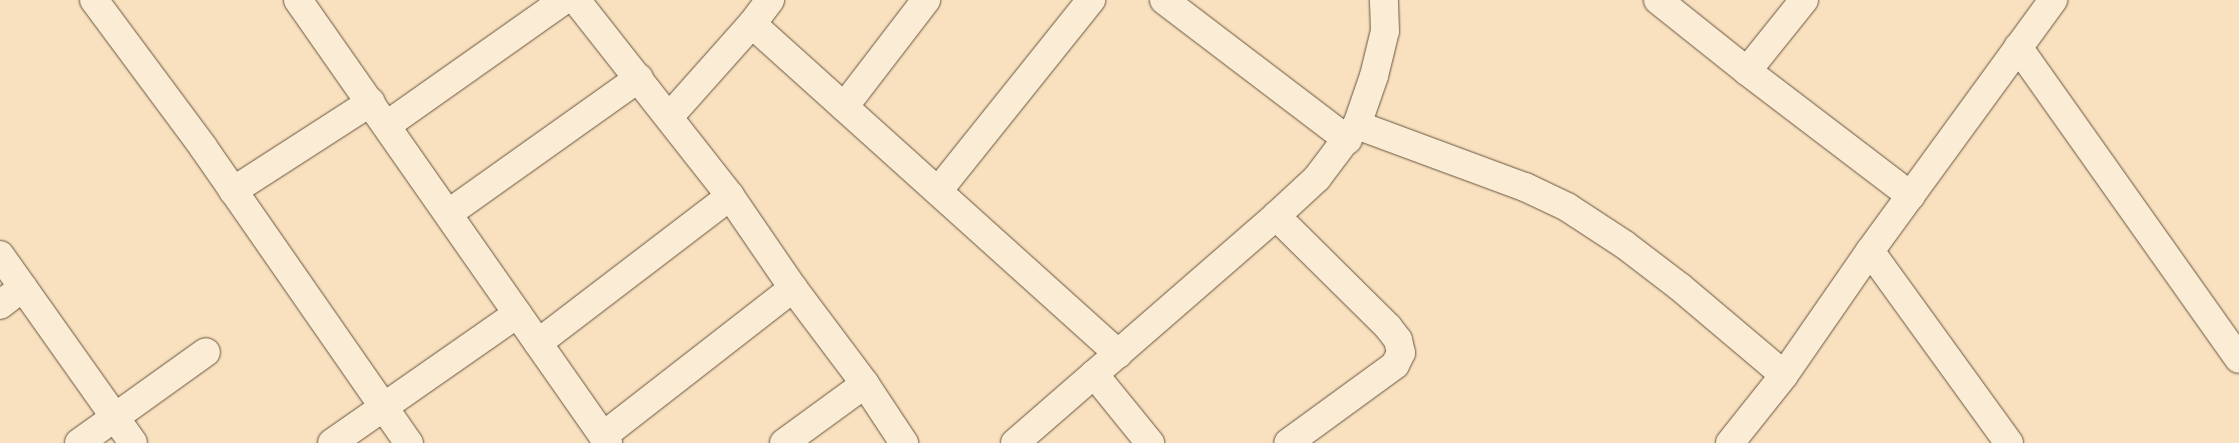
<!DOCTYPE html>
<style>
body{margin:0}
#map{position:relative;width:2239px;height:443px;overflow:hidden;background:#f9e1bf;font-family:"EB Garamond",serif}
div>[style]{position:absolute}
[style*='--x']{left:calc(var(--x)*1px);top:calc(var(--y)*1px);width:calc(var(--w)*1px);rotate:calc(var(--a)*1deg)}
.roads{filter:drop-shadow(0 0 1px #68543f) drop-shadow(0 0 1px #68543f)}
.minor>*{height:28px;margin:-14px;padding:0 14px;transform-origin:14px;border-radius:14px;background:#fbecd5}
span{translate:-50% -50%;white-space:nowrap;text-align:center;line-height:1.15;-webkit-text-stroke:4.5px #fbecd5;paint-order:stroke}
</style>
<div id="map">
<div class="roads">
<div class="minor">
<div style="--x:94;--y:0;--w:183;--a:53.4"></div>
<div style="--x:203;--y:147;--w:361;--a:55.2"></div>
<div style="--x:298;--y:0;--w:541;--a:55.02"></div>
<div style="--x:576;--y:0;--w:249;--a:51.8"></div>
<div style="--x:730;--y:196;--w:112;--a:55.6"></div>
<div style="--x:793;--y:288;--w:120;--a:53.1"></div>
<div style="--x:865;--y:384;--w:71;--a:56.5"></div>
<div style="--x:1164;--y:0;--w:231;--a:37.3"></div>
<div style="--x:1658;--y:0;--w:114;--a:38.6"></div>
<div style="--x:1747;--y:71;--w:206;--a:37.3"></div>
<div style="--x:752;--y:24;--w:493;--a:42"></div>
<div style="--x:2018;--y:47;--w:382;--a:54.7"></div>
<div style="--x:1747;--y:71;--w:91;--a:-51.2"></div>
<div style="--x:844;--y:107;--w:135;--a:-52.5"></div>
<div style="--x:669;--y:117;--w:125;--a:-48.3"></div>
<div style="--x:752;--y:24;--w:30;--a:-53"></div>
<div style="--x:387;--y:125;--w:217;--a:-35.2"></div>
<div style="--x:1357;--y:125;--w:179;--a:20.3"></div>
<div style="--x:1525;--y:187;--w:47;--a:25.5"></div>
<div style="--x:1567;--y:207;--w:69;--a:33.2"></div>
<div style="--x:1625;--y:245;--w:69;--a:37.4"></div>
<div style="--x:1680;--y:287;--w:136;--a:40.2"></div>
<div style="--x:233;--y:191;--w:164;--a:-32.8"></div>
<div style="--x:938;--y:191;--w:245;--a:-51.3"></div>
<div style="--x:449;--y:213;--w:233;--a:-35.4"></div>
<div style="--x:1276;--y:216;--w:158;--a:44.7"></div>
<div style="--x:1388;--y:327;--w:16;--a:52"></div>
<div style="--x:1398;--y:340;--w:13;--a:77"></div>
<div style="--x:1401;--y:353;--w:13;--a:117"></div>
<div style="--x:1395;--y:365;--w:132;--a:143.9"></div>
<div style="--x:1870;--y:251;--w:237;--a:54.1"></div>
<div style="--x:0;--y:255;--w:230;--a:54.7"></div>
<div style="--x:0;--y:305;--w:29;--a:-38"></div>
<div style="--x:538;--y:343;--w:242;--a:-37.4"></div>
<div style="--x:1094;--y:374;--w:89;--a:50.9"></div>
<div style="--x:603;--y:436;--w:241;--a:-37.9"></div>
<div style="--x:79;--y:443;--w:156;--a:-35.6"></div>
<div style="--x:332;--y:443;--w:226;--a:-34.9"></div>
<div style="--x:784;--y:443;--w:100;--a:-36.1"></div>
<div style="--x:1015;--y:443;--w:346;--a:-41"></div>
<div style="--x:1276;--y:216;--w:56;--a:-42.8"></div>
<div style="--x:1317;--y:178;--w:66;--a:-53"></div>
<div style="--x:1357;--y:125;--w:52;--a:-70.9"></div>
<div style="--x:1374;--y:76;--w:46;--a:-76.3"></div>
<div style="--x:1385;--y:31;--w:31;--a:-92"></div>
<div style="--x:1730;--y:443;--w:87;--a:-51.5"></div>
<div style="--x:1784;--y:375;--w:151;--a:-55.3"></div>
<div style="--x:1870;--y:251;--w:311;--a:-53.9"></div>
</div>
</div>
</div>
